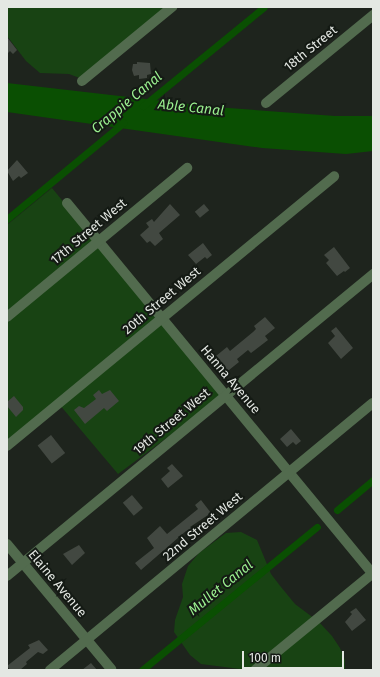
<!DOCTYPE html>
<style>
body{margin:0}
#map{position:relative;width:380px;height:677px;overflow:hidden;background:#1e241d;font-family:"Fira Sans",sans-serif}
div>[style]{position:absolute}
[style*='--x']{left:calc(var(--x)*1px);top:calc(var(--y)*1px);width:calc(var(--w)*1px);rotate:calc(var(--a)*1deg)}
.green>*{inset:0;background:#184313}
.water>*{inset:0;background:#0a4f02}
.canal>*{height:7px;margin:-3.5px;padding:0 3.5px;transform-origin:3.5px;border-radius:3.5px;background:#0a4f02}
.building>*{inset:0;background:#424841;transform-origin:0 0}
.minor>*{height:10px;margin:-5px;padding:0 5px;transform-origin:5px;border-radius:5px;background:#526b4e}
span{translate:-50% -50%;white-space:nowrap;text-align:center;line-height:1.15;-webkit-text-stroke:4px #141a14;paint-order:stroke}
.street-label{font-size:13px;color:#e4e8e3}
.water-label{font-size:14px;color:#9aef8f;font-style:italic}
.frame{position:absolute;inset:0;border:8px solid #e4e8e3;pointer-events:none}
.scale{position:absolute;left:242px;top:651px;width:102px;height:18px;box-sizing:border-box;border:2px solid #e4e8e3;border-top:0;padding-left:5px;font-size:12px;line-height:14px;white-space:nowrap;color:#e4e8e3;-webkit-text-stroke:3px #141a14;paint-order:stroke}
</style>
<div id="map">
<div class="green">
<div style="clip-path:polygon(7px 7px,177px 7px,85px 80px,69px 74px,40px 73px,26px 61px,7px 36px)"></div>
<div style="clip-path:polygon(52px 188px,223px 396px,118px 474px,59px 404px,7px 445px,7px 225px)"></div>
<div style="clip-path:polygon(241px 532px,257px 540px,271px 574px,281px 587px,295px 604px,319px 622px,332px 636px,340px 648px,345px 660px,345px 670px,248px 670px,201px 664px,190px 655px,174px 632px,175px 620px,183px 597px,182px 584px,188px 566px,199px 553px,226px 533px)"></div>
</div>
<div class="water">
<div style="clip-path:polygon(7px 83px,215px 107px,335px 116px,373px 116px,373px 151px,346px 154px,262px 148px,7px 112px)"></div>
</div>
<div class="canal">
<div style="--x:143;--y:106;--w:156;--a:-39.3"></div>
<div style="--x:7;--y:219;--w:151;--a:-39.6"></div>
<div style="--x:337;--y:510;--w:47;--a:-39.8"></div>
<div style="--x:142;--y:670;--w:226;--a:-39.3"></div>
</div>
<div class="building">
<div style="clip-path:polygon(7px 37px,17px 50px,13px 54px,10px 51px,7px 54px)"></div>
<div style="clip-path:polygon(137px 62px,150px 63px,151px 74px,147px 75px,147px 78px,139px 79px,139px 75px,134px 76px,132px 70px,133px 64px,137px 64px)"></div>
<div style="clip-path:polygon(17px 160px,28px 173px,21px 178px,19px 176px,13px 181px,7px 171px)"></div>
<div style="clip-path:polygon(170px 204px,180px 215px,159px 233px,163px 239px,155px 246px,150px 241px,147px 243px,140px 235px,149px 227px,146px 223px,152px 219px,154px 222px)"></div>
<div style="left:204px;top:204px;width:8px;height:12px;rotate:50deg"></div>
<div style="clip-path:polygon(203px 243px,212px 255px,207px 259px,205px 257px,196px 264px,188px 255px)"></div>
<div style="clip-path:polygon(334px 247px,350px 268px,345px 272px,344px 271px,337px 276px,326px 263px,329px 260px,324px 255px)"></div>
<div style="clip-path:polygon(265px 317px,275px 328px,265px 336px,268px 340px,251px 353px,248px 350px,237px 359px,239px 362px,224px 374px,220px 369px,223px 366px,216px 356px,227px 347px,230px 351px,253px 332px,256px 329px,254px 326px)"></div>
<div style="clip-path:polygon(336px 327px,353px 348px,341px 359px,328px 343px,335px 336px,331px 331px)"></div>
<div style="clip-path:polygon(99px 390px,102px 394px,110px 390px,119px 401px,107px 411px,104px 408px,85px 424px,74px 410px,79px 406px,84px 408px,96px 399px,93px 395px)"></div>
<div style="clip-path:polygon(14px 396px,23px 407px,23px 410px,16px 417px,7px 406px,7px 402px)"></div>
<div style="clip-path:polygon(291px 429px,301px 441px,296px 445px,293px 442px,287px 447px,280px 439px)"></div>
<div style="left:51px;top:435px;width:23px;height:17px;rotate:52deg"></div>
<div style="clip-path:polygon(172px 464px,183px 476px,168px 488px,161px 479px,170px 471px,167px 468px)"></div>
<div style="left:132px;top:495px;width:17px;height:12px;rotate:50deg"></div>
<div style="clip-path:polygon(201px 500px,211px 513px,190px 527px,193px 530px,188px 534px,186px 531px,141px 570px,135px 563px,154px 548px,147px 538px,160px 526px,167px 534px,198px 509px,195px 505px)"></div>
<div style="clip-path:polygon(79px 545px,85px 553px,72px 565px,63px 554px)"></div>
<div style="clip-path:polygon(356px 608px,366px 620px,352px 631px,345px 622px,352px 614px,350px 612px)"></div>
<div style="clip-path:polygon(39px 640px,48px 650px,43px 654px,38px 652px,26px 662px,27px 664px,20px 670px,10px 670px,7px 666px,30px 648px,28px 645px)"></div>
<div style="clip-path:polygon(91px 663px,97px 670px,82px 670px)"></div>
</div>
<div class="minor">
<div style="--x:82;--y:81;--w:117;--a:-39.4"></div>
<div style="--x:266;--y:103;--w:139;--a:-39.4"></div>
<div style="--x:67;--y:203;--w:481;--a:50.5"></div>
<div style="--x:7;--y:317;--w:234;--a:-39.6"></div>
<div style="--x:7;--y:446;--w:424;--a:-39.5"></div>
<div style="--x:7;--y:544;--w:163;--a:50.2"></div>
<div style="--x:7;--y:576;--w:475;--a:-39.5"></div>
<div style="--x:50;--y:670;--w:419;--a:-39.6"></div>
<div style="--x:255;--y:670;--w:153;--a:-39.4"></div>
</div>
<div class="street-label">
<span style="left:311px;top:49px;rotate:-39deg">18th Street</span>
<span style="left:89px;top:232px;rotate:-40deg">17th Street West</span>
<span style="left:162px;top:301px;rotate:-40deg">20th Street West</span>
<span style="left:230px;top:380px;rotate:50deg">Hanna Avenue</span>
<span style="left:172px;top:422px;rotate:-40deg">19th Street West</span>
<span style="left:203px;top:527px;rotate:-40deg">22nd Street West</span>
<span style="left:57px;top:584px;rotate:50deg">Elaine Avenue</span>
</div>
<div class="water-label">
<span style="left:127px;top:103px;rotate:-40deg">Crappie Canal</span>
<span style="left:191px;top:108px;rotate:6deg">Able Canal</span>
<span style="left:221px;top:588px;rotate:-39deg">Mullet Canal</span>
</div>
<div class="frame"></div>
<div class="scale">100 m</div>
</div>
